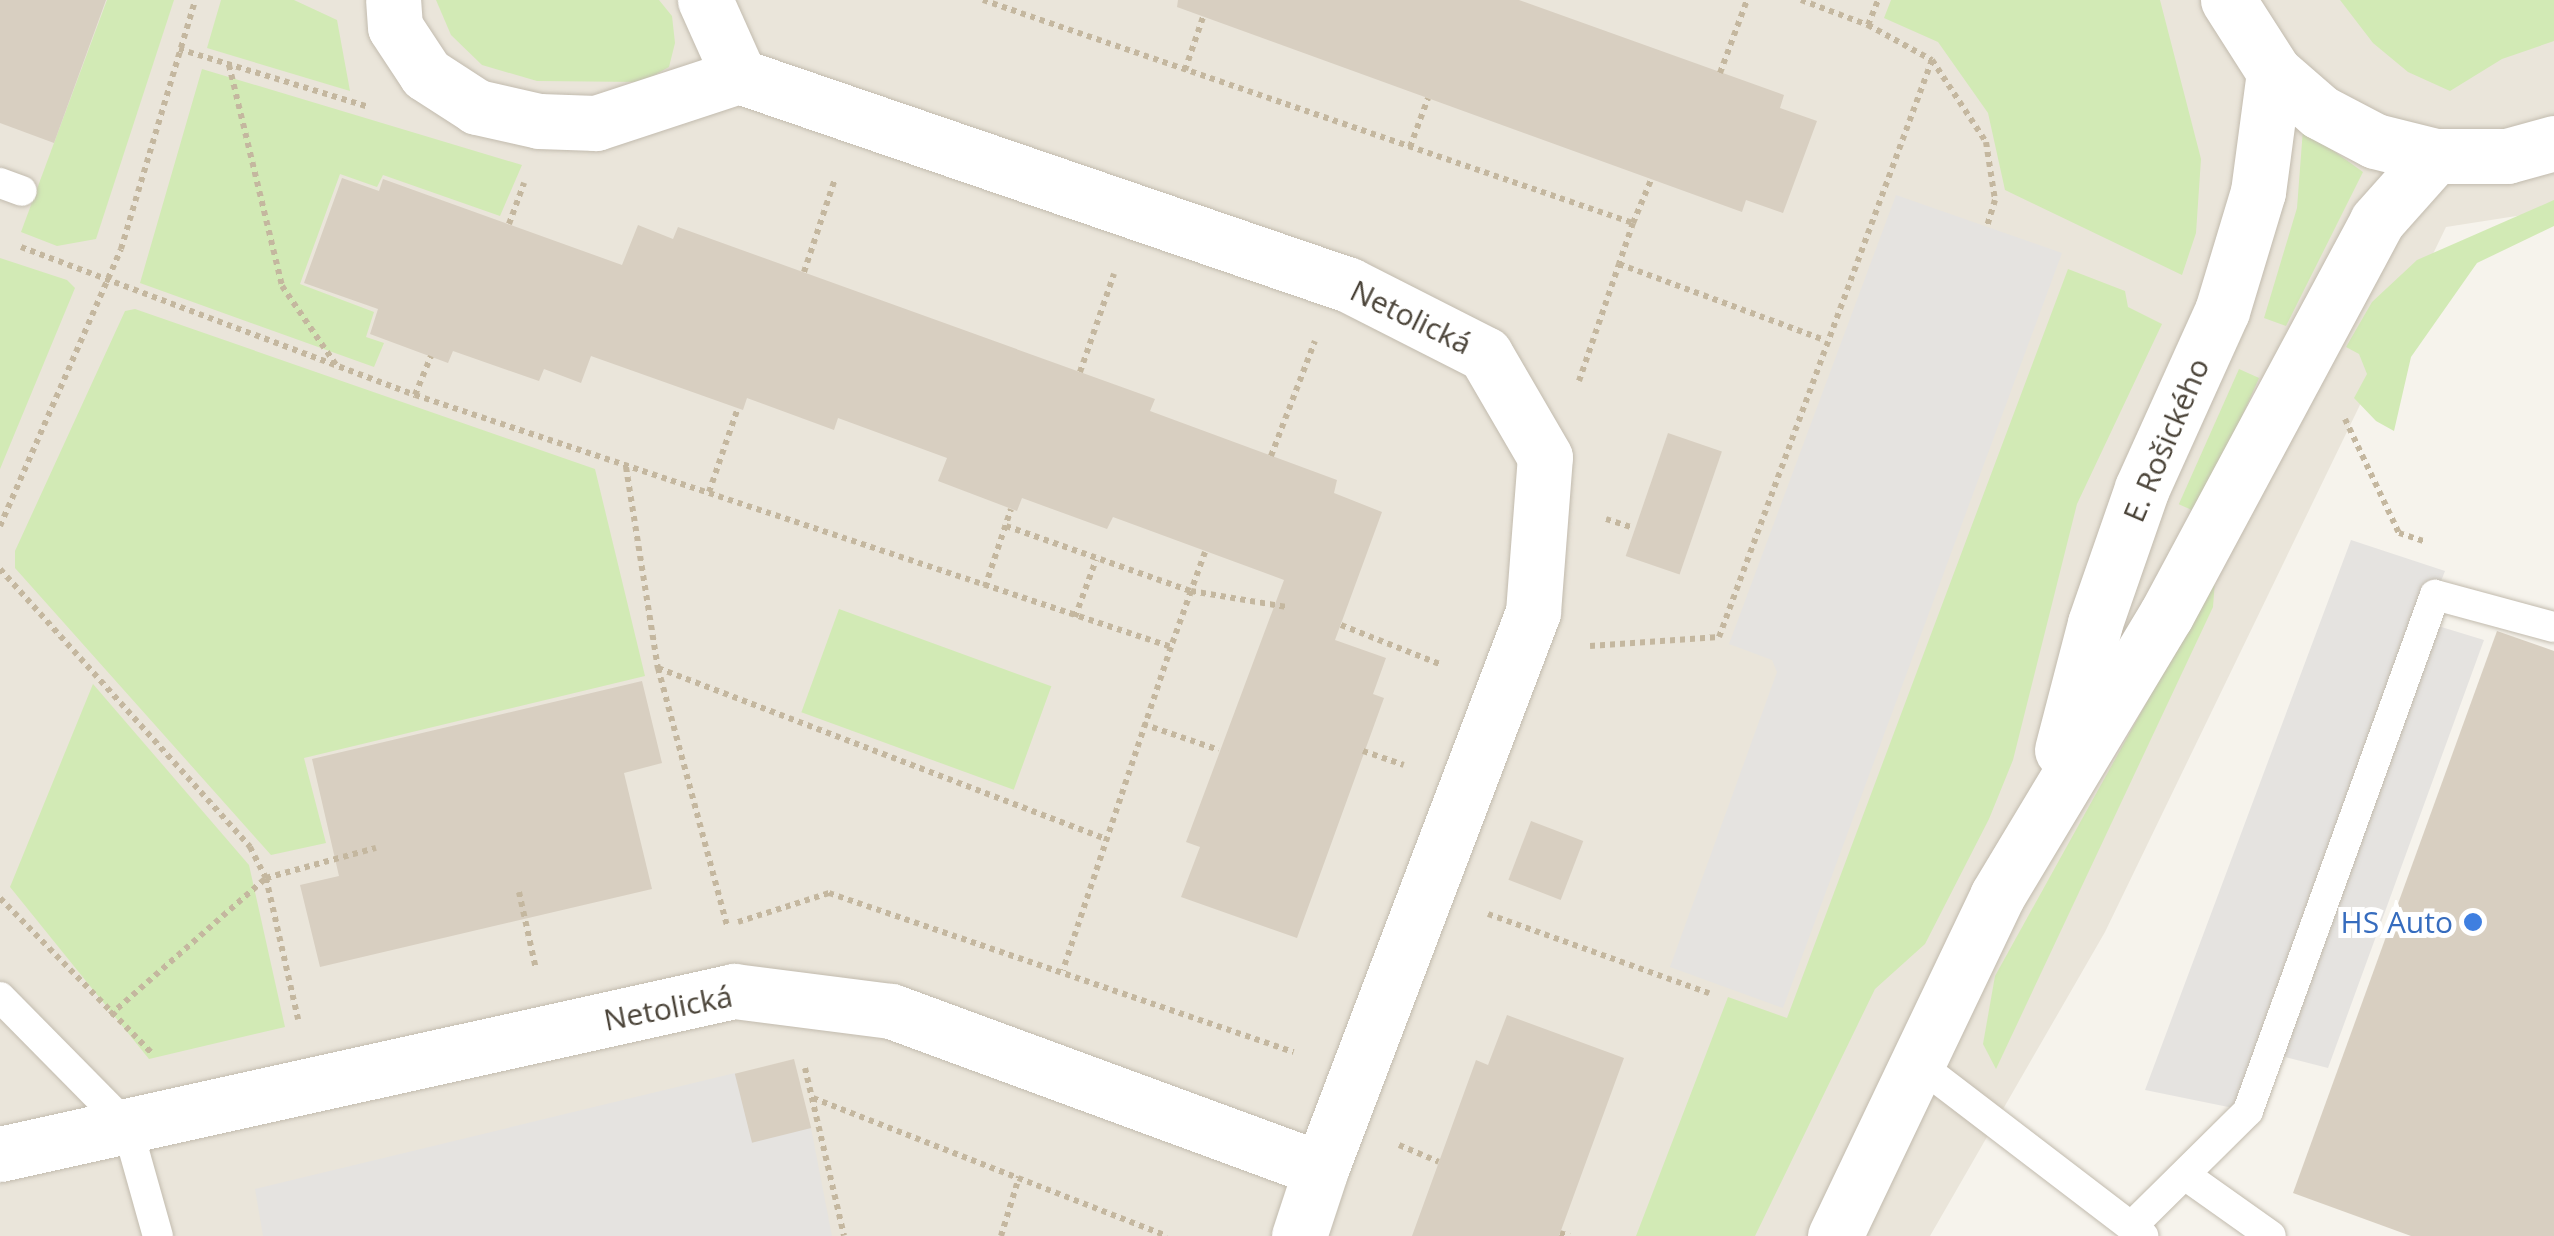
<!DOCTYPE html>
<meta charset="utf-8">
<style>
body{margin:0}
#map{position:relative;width:2554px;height:1236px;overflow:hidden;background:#f6f3ec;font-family:"Open Sans",sans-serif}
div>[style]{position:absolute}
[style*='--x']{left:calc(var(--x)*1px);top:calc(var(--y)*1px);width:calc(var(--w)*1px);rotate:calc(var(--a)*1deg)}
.residential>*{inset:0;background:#eae5da}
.green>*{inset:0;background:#d2eab5;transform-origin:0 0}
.parking>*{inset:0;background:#e5e3e0}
.building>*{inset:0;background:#d8cfc1;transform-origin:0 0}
.path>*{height:6px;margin-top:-3px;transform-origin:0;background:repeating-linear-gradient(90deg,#c4b79f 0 5px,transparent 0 10px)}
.roads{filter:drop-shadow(0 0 2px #c2bbae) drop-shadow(0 0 2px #c2bbae)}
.service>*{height:30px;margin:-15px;padding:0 15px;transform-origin:15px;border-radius:15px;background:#fff}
.minor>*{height:55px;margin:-27.5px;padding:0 27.5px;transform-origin:27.5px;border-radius:27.5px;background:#fff}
.tertiary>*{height:55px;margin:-27.5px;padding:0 27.5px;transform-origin:27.5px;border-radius:27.5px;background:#fff}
.dots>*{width:28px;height:28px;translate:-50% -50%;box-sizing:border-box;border:5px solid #fff;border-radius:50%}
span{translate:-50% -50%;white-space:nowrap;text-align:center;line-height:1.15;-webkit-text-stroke:10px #fff;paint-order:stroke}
.street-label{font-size:30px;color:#4b4439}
.shop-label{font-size:30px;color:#366cbe}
.right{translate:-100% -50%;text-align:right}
</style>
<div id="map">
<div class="residential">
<div style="clip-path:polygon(0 0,2554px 0,2554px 210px,2446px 227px,2105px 932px,1930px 1236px,0 1236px)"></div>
</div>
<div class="green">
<div style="clip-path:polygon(107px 0,174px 0,96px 239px,57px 246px,21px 232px)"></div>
<div style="clip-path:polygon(221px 0,294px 0,337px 20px,350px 91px,207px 48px)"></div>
<div style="clip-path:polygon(436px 0,659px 0,672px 16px,675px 43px,669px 67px,642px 82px,537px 81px,482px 65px,451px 35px)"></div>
<div style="clip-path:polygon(1891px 0,2160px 0,2201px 159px,2196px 233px,2182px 275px,2005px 190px,1988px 113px,1938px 42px,1884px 18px)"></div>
<div style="clip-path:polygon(2340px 0,2554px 0,2554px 41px,2502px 59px,2450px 91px,2408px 72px,2373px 43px)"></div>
<div style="clip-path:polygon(202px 69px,522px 165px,500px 216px,383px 175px,377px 187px,340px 174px,300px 284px,374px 312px,366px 337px,384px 343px,374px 367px,140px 283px)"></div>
<div style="clip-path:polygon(2303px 129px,2363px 172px,2286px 326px,2264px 318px,2297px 208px)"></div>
<div style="clip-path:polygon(2554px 200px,2554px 226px,2477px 263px,2411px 357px,2394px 431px,2376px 421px,2354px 398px,2367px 374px,2359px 354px,2346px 347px,2372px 302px,2417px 260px)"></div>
<div style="clip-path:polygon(0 258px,67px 280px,75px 288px,0 469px)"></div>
<div style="clip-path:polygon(2068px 269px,2125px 291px,2128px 307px,2162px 324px,2077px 504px,2013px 760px,1989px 819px,1925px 944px,1875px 989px,1755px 1236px,1636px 1236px,1728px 997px,1787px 1018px)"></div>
<div style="clip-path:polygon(135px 309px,595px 469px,645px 676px,304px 758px,326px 843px,271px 855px,15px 568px,15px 551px,125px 311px)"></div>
<div style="left:2239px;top:369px;width:22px;height:148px;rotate:24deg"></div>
<div style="clip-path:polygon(2215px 579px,2213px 607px,1996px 1069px,1983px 1044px,1995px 976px)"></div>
<div style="left:839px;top:609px;width:226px;height:110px;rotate:20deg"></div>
<div style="clip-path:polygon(93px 684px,249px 865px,285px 1027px,149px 1059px,10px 887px)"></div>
</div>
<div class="parking">
<div style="clip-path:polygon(1896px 195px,2062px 253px,1783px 1008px,1670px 967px,1777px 672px,1772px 660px,1729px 644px)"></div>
<div style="clip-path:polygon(2351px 540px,2445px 571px,2425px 622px,2484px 640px,2328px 1068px,2269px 1053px,2248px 1111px,2145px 1090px)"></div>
<div style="clip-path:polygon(735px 1073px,811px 1128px,832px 1236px,263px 1236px,255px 1189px)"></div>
</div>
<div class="building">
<div style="clip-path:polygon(0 0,106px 0,54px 143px,0 123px)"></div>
<div style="clip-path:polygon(1178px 0,1519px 0,1784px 95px,1780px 108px,1817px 121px,1783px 213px,1746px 200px,1742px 212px,1177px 7px)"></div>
<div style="clip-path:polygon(342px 178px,379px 191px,383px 179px,622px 265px,638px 225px,673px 239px,678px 227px,1155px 399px,1150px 411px,1337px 480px,1334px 493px,1382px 512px,1335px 640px,1386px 658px,1373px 694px,1384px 698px,1297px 938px,1181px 897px,1200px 847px,1186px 842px,1284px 580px,1113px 517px,1107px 529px,1022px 498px,1017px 511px,938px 481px,947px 458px,838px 418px,834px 430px,747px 398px,743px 410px,591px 356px,581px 383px,544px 369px,539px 381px,453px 351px,448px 363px,370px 334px,378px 309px,304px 283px)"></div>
<div style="left:1668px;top:433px;width:57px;height:130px;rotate:19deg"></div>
<div style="clip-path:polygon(2497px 631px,2554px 651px,2554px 1236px,2411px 1236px,2293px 1193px)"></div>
<div style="clip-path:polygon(642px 681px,662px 763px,624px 773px,652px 889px,320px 967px,300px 885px,339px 876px,312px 759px)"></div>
<div style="left:1531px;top:821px;width:56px;height:63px;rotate:21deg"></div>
<div style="clip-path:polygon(1507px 1015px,1624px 1058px,1559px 1236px,1412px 1236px,1476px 1060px,1488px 1065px)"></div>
<div style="left:794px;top:1059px;width:71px;height:61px;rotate:76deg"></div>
</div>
<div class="path">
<div style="--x:983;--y:0;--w:687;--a:18.94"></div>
<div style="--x:1633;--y:223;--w:43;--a:108.9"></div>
<div style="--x:1619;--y:264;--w:220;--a:20.3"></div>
<div style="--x:1801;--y:0;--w:72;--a:20.5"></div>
<div style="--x:1868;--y:25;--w:73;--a:28.7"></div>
<div style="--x:1932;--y:60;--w:98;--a:56.6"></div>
<div style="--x:1986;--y:142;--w:59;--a:81.2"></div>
<div style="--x:1995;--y:200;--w:27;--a:107"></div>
<div style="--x:1868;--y:25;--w:27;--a:-68"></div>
<div style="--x:179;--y:49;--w:199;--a:17"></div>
<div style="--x:229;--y:65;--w:227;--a:76.5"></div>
<div style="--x:282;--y:286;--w:96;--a:55.6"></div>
<div style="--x:1185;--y:70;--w:56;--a:-71.2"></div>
<div style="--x:1720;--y:73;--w:78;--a:-69.7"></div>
<div style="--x:1410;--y:147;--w:52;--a:-69.8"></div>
<div style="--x:1633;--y:223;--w:47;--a:-67.3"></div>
<div style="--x:509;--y:224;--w:44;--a:-69.9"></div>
<div style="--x:21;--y:247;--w:421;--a:20.6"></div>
<div style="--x:415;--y:395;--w:797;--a:18.43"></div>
<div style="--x:1171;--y:647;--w:341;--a:108.5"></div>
<div style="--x:804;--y:272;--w:98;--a:-71.6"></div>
<div style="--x:1080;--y:372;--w:104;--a:-70.9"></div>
<div style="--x:1579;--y:381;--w:124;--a:-71.1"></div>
<div style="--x:415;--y:395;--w:42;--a:-67.7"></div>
<div style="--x:2345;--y:419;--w:126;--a:64.7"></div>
<div style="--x:2399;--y:533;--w:26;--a:18"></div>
<div style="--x:1271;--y:456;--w:123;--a:-69.1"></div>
<div style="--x:626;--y:467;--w:204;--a:81"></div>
<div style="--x:658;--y:668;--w:266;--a:75"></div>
<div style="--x:709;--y:492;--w:89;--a:-71"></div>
<div style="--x:1606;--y:519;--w:28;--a:18"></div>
<div style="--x:0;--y:526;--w:302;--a:-66.4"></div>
<div style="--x:121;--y:249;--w:260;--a:-73.4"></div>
<div style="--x:1006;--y:526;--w:196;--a:19.4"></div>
<div style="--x:1191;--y:591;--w:59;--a:109.7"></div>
<div style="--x:1205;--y:552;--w:41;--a:109.7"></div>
<div style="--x:1191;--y:591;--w:97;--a:9.5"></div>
<div style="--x:0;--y:569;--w:374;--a:48"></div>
<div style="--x:250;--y:847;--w:35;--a:63"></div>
<div style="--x:266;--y:878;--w:145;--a:77.2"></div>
<div style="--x:985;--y:587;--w:82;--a:-71.6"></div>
<div style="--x:1075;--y:617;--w:61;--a:-69.8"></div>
<div style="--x:1341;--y:625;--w:109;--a:21.6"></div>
<div style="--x:1590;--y:646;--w:129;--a:-4"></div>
<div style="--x:1719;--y:637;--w:615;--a:-69.74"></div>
<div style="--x:658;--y:668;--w:477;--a:20.9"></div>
<div style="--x:1143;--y:724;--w:80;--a:18.9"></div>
<div style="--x:1363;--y:751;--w:43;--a:18.9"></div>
<div style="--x:519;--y:892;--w:79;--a:77.6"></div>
<div style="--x:0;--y:898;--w:217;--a:45.6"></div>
<div style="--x:1488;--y:914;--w:235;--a:19.7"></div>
<div style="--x:738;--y:922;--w:96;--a:-17.7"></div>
<div style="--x:829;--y:893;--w:491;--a:18.9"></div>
<div style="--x:110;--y:1015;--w:208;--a:-41.3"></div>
<div style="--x:266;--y:878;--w:114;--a:-15.3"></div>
<div style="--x:805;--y:1068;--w:172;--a:76.9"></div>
<div style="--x:813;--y:1098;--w:380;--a:21.3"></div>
<div style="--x:1399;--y:1145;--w:43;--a:23"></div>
<div style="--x:1560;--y:1233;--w:10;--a:17"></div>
<div style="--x:1001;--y:1236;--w:62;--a:-73"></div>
</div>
<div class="roads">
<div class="service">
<div style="--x:0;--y:183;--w:23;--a:20"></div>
<div style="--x:0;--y:997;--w:181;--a:45.4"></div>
<div style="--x:127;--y:1126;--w:114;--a:74.3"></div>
<div style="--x:1917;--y:1063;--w:285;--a:37.4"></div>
<div style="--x:2185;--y:1175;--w:105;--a:35.3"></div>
<div style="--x:2133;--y:1225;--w:162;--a:-44.7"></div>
<div style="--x:2248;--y:1111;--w:549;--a:-70.08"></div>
<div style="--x:2435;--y:595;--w:123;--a:15.1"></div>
</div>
<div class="minor">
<div style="--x:705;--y:0;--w:83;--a:65.9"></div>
<div style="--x:0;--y:1154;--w:752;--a:-12.52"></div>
<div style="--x:734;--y:991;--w:158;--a:7.3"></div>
<div style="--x:891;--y:1011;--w:458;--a:20.2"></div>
<div style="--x:1321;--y:1169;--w:596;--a:-69.16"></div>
<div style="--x:1533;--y:612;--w:155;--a:-85.6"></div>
<div style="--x:1545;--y:457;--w:119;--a:-120.2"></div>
<div style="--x:1485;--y:354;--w:153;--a:-153.1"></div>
<div style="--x:1349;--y:285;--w:645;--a:-161.09"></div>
<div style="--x:739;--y:76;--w:151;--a:161.8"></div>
<div style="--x:596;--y:123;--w:57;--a:-178"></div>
<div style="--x:539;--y:121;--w:64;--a:-167.3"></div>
<div style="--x:477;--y:107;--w:61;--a:-147.1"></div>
<div style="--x:426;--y:74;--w:56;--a:-123.4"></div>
<div style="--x:395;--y:27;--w:27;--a:-94"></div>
<div style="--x:1299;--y:1236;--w:71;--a:-71.8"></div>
</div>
<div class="tertiary">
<div style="--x:2228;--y:0;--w:85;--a:57.4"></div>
<div style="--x:2274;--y:72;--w:61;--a:41"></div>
<div style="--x:2320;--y:112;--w:62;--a:27.8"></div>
<div style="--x:2375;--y:141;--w:62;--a:14"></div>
<div style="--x:2435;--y:156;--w:72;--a:0"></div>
<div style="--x:2507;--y:156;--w:49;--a:-15.5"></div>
<div style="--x:2062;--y:750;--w:131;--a:-75.4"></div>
<div style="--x:2095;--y:623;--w:143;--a:-70.8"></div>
<div style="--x:2142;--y:488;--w:194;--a:-65.7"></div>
<div style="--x:2222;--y:311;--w:124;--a:-73.2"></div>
<div style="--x:2258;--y:192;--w:121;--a:-82.4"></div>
<div style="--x:1835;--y:1236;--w:377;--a:-64.5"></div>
<div style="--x:1997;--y:896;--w:328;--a:-59"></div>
<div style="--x:2166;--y:615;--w:447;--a:-61.8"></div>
<div style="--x:2377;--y:221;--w:87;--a:-48.3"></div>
</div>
</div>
<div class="dots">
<div style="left:2473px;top:922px;background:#3f7fe0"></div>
</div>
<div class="street-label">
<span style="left:1411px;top:317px;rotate:26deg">Netolická</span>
<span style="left:2166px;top:440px;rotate:-67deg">E. Rošického</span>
<span style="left:668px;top:1008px;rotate:-11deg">Netolická</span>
</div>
<div class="shop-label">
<span class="right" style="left:2453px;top:922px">HS Auto</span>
</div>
</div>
